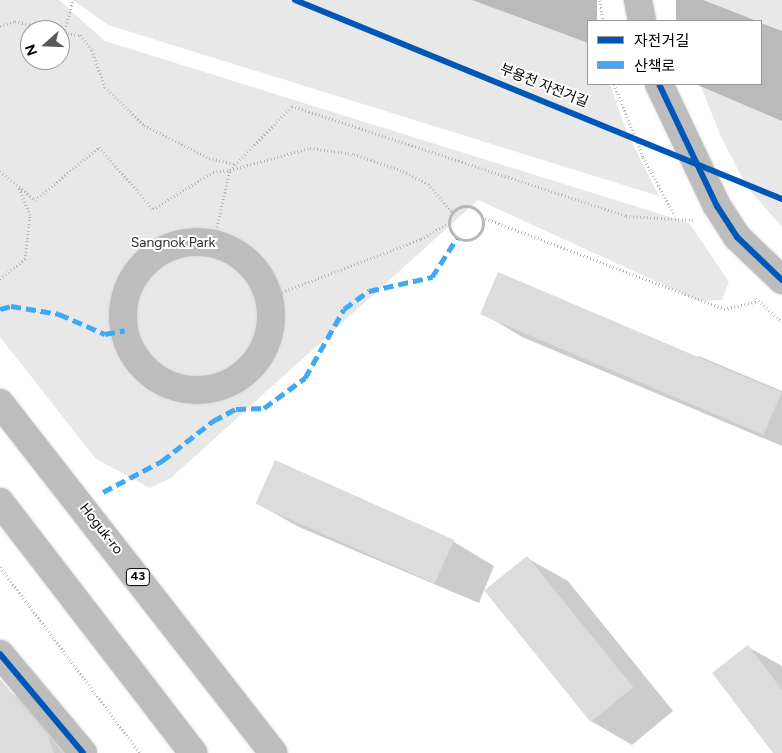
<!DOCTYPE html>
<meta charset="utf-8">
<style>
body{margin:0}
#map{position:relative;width:782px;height:753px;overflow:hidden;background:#fff;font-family:Figtree,"Noto Sans KR",sans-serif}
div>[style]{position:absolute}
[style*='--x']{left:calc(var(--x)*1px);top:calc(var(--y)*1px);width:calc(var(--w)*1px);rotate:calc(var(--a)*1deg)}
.green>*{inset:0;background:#e8e8e8}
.water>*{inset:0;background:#bababa}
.pier>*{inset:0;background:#fff;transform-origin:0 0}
.shadow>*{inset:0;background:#0003}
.building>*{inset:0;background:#dcdcdc;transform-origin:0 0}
.path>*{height:3px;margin-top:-1.5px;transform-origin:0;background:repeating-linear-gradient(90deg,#b8b8b8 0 1px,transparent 0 3.5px)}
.path>.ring{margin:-1.5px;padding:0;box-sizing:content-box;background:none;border:3px solid #b8b8b8;border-radius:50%}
.roads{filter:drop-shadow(0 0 1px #dbdbdb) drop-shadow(0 0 1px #dbdbdb)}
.street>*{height:28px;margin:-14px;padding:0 14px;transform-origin:14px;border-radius:14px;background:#bdbdbd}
.street>.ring{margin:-14px;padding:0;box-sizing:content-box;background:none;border:28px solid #bdbdbd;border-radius:50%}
.primary>*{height:28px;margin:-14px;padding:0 14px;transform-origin:14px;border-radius:14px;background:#bdbdbd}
.quiet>*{height:5px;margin-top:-2.5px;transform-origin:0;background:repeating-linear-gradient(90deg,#3fa9f5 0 10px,transparent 0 15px)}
.cycleway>*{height:6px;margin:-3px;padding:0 3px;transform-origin:3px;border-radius:3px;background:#0057b8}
span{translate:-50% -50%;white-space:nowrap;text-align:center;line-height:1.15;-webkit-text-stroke:4px #fff;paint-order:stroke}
.shield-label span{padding:1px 4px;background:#fff;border:1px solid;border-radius:4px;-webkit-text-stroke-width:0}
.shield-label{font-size:12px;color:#000;font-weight:700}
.street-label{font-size:14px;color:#000}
.park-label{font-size:14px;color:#2d2d2d}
.legend{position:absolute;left:587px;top:20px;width:175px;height:65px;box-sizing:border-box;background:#fff;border:1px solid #999;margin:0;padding:6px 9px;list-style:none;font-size:15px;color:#000}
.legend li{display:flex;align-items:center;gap:10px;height:25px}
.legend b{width:25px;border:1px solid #999}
.north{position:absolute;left:20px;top:20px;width:50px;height:50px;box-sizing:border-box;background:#fff;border:1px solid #999;border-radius:50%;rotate:250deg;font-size:14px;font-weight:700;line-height:20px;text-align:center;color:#000}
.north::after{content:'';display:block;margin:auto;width:18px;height:22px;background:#595959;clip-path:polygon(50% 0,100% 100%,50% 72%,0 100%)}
</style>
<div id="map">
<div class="green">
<div style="clip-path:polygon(evenodd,0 0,59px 0,105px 41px,689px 223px,729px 282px,722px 300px,699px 301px,478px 200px,171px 478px,150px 488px,96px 459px,0 337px,0 0,30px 30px,60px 30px,60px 60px,30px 60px,30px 30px)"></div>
<div style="clip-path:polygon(73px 0,597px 0,588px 21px,588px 84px,610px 84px,628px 135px,659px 196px,108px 25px)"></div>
<div style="clip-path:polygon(679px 0,782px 0,782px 227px,747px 187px,721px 137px,700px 84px,761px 84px,761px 21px,683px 21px)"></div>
</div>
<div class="water">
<div style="clip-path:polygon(472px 0,703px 0,757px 21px,588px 21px,588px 43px)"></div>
<div style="clip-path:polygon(761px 23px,782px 31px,782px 121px,695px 84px,761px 84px)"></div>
</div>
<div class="pier">
<div style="left:597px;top:0;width:79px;height:21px"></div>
</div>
<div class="shadow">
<div style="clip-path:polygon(482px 313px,698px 359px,699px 356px,782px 391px,782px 446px,522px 337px)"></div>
<div style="clip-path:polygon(276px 462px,454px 542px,494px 566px,479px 603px,299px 527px,258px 504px)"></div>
<div style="clip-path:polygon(527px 558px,568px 581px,673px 711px,632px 745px,591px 721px,486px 591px)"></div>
<div style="clip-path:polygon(748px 647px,782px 666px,782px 753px,775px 753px)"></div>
<div style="clip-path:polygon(11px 693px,28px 703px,66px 753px,0 753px,0 698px)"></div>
</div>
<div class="building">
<div style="left:498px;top:272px;width:308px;height:46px;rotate:23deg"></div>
<div style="left:275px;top:460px;width:196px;height:48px;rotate:24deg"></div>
<div style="left:527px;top:556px;width:169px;height:55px;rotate:51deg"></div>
<div style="clip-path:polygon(748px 645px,782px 690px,782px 753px,773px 753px,712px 673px)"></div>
<div style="clip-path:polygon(0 679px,47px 734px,54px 753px,0 753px)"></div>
</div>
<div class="path">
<div style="--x:600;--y:0;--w:21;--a:82"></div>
<div style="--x:0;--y:26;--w:16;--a:-18"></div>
<div style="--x:15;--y:21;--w:39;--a:13"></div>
<div style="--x:60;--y:32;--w:4;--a:14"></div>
<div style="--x:64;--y:33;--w:34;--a:-75"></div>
<div style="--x:64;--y:33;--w:16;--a:7"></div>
<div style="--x:80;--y:35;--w:19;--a:51"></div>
<div style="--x:92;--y:50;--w:39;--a:71"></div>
<div style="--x:105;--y:87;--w:54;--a:44.3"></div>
<div style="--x:144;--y:125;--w:73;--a:26.9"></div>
<div style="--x:209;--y:158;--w:28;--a:13"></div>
<div style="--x:614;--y:84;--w:79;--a:68.3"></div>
<div style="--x:643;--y:157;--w:67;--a:61.5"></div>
<div style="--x:0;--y:171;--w:45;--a:39.6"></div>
<div style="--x:35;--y:200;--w:83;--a:-39.6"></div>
<div style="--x:99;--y:147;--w:82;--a:48.9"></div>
<div style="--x:153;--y:209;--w:70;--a:-31.7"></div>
<div style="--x:213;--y:172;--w:17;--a:-7"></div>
<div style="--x:230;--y:170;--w:89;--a:-45.9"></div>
<div style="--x:292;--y:106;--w:352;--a:18.2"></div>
<div style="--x:626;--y:216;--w:67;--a:3.4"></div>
<div class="ring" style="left:449px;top:206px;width:31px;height:31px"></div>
<div style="--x:482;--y:217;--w:259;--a:20.8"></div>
<div style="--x:724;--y:309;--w:35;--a:-13"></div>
<div style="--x:213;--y:244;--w:76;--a:-77.1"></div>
<div style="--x:230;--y:170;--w:83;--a:-15.4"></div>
<div style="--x:310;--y:148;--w:44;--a:7.8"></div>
<div style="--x:354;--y:154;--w:52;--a:19.1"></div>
<div style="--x:403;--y:171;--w:28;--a:27"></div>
<div style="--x:428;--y:184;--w:37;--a:49"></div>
<div style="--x:0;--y:279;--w:32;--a:-39"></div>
<div style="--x:25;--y:259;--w:44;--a:-83.5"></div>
<div style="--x:30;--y:215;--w:29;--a:-112"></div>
<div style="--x:269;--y:297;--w:163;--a:-20.9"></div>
<div style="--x:421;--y:239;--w:31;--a:-31"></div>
<div style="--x:756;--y:298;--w:35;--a:43"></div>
<div style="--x:0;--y:567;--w:233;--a:53"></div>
</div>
<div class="roads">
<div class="street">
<div style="--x:638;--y:0;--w:21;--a:79"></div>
<div style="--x:659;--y:84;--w:135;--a:64.6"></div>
<div style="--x:717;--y:206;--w:37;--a:57"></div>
<div style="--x:737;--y:237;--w:62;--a:43.7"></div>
<div class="ring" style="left:123px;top:242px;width:120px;height:120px"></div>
<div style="--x:0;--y:654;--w:129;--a:50"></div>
</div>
<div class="primary">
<div style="--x:0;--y:403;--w:444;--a:52"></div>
<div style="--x:0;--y:502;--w:317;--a:52.4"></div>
</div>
</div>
<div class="quiet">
<div style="--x:0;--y:309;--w:11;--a:-15"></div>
<div style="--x:11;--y:306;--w:49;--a:9.5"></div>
<div style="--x:59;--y:314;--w:50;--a:23.5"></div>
<div style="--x:105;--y:334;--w:20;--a:-11"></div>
<div style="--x:103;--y:492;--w:67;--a:-27.7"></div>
<div style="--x:162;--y:461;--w:65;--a:-38.1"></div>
<div style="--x:213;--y:421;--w:26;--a:-28"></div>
<div style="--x:236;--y:409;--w:28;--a:-2"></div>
<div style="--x:264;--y:408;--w:51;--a:-36.2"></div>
<div style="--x:305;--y:378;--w:79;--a:-60.5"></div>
<div style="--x:344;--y:309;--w:31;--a:-36"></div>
<div style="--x:369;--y:291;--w:65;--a:-12.5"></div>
<div style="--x:432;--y:277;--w:46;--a:-57.3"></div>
</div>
<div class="cycleway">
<div style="--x:295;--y:0;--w:526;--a:22.23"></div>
<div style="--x:659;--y:84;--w:135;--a:64.6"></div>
<div style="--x:717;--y:206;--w:37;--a:57"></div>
<div style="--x:737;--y:237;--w:62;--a:43.7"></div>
<div style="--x:0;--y:654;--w:129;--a:50"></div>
</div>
<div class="shield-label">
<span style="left:138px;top:577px">43</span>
</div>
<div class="street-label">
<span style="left:544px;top:86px;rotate:22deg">부용천 자전거길</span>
<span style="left:101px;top:529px;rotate:52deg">Hoguk-ro</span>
</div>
<div class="park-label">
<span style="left:173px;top:243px">Sangnok Park</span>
</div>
<ul class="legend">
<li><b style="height:6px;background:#0057b8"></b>자전거길</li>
<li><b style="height:6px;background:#3fa9f5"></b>산책로</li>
</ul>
<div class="north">N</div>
</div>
